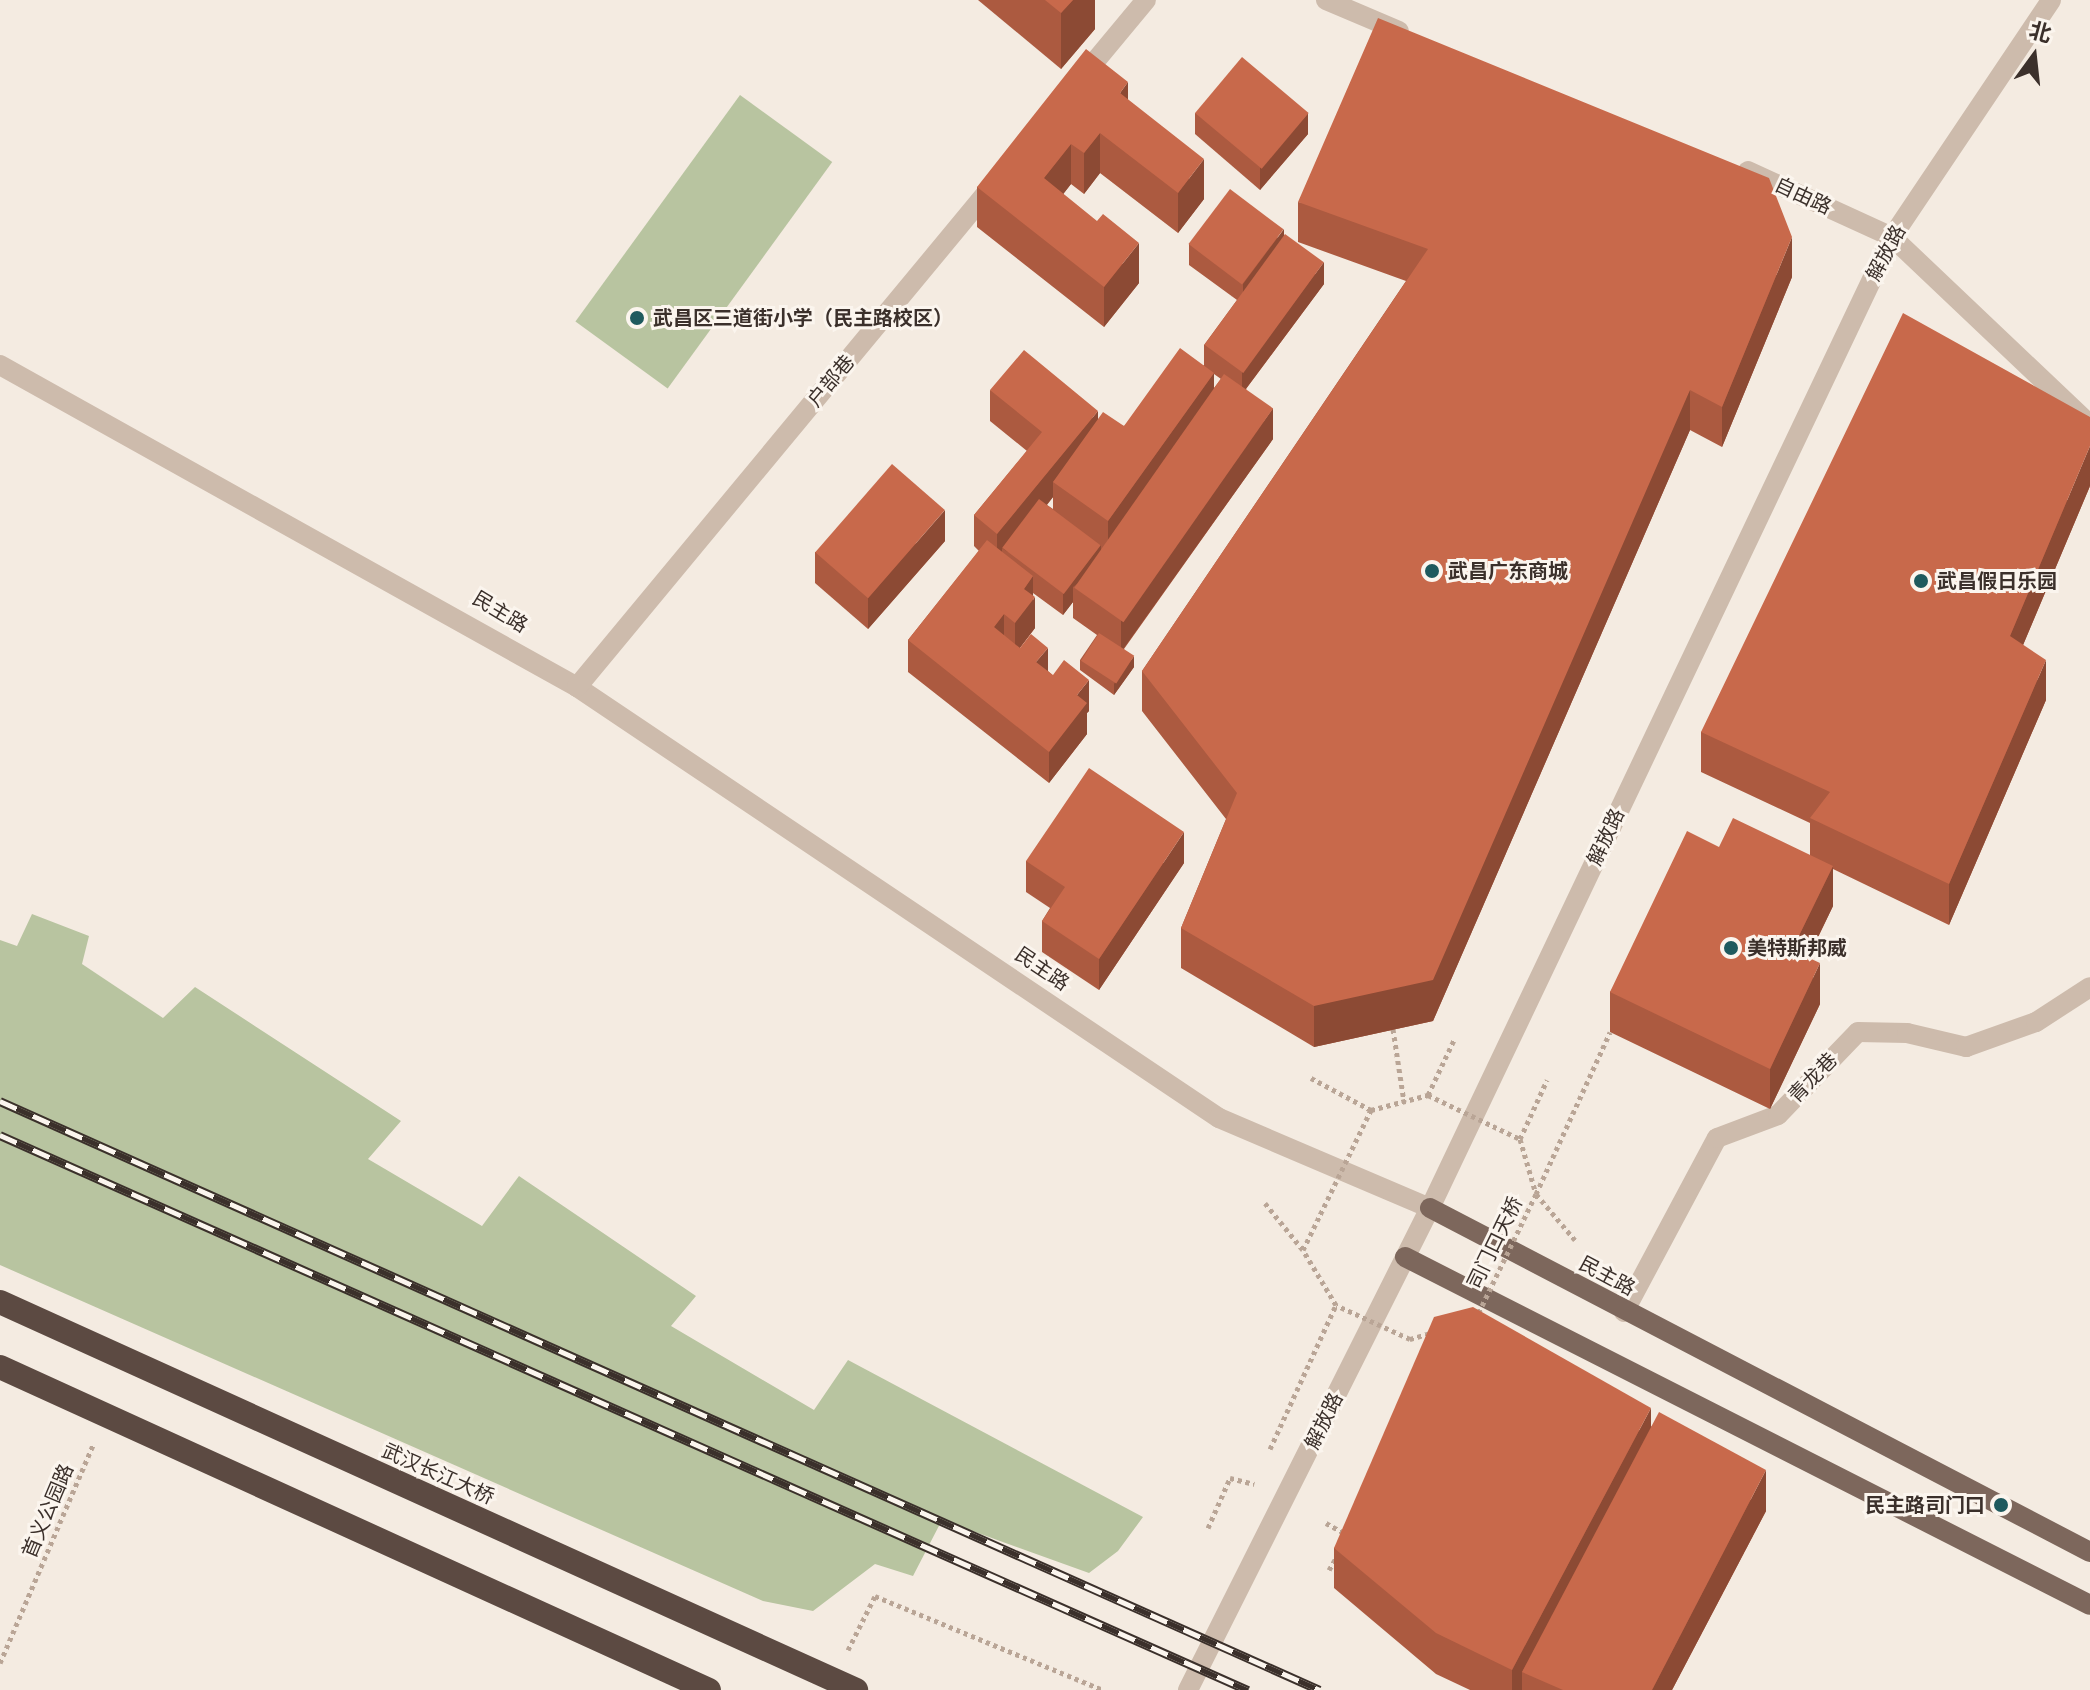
<!DOCTYPE html>
<meta charset="utf-8">
<style>
body{margin:0}
#map{position:relative;width:2090px;height:1690px;overflow:hidden;background:#f4ebe1;font-family:"Nunito Sans","Noto Sans SC",sans-serif}
div>[style]{position:absolute}
[style*='--x']{left:calc(var(--x)*1px);top:calc(var(--y)*1px);width:calc(var(--w)*1px);rotate:calc(var(--a)*1deg)}
.green>*{inset:0;background:#b8c4a0;transform-origin:0 0}
.path>*{height:5px;margin-top:-2.5px;transform-origin:0;background:repeating-linear-gradient(90deg,#b9a596 0 4px,transparent 0 8px)}
.minor>*{height:20px;margin:-10px;padding:0 10px;transform-origin:10px;border-radius:10px;background:#cdbbac}
.major>*{height:20px;margin:-10px;padding:0 10px;transform-origin:10px;border-radius:10px;background:#7d675c}
.highway>*{height:24px;margin:-12px;padding:0 12px;transform-origin:12px;border-radius:12px;background:#5c4a42}
.rail>*{height:9px;margin-top:-4.5px;transform-origin:0;background:repeating-linear-gradient(90deg,#fbf5ee 0 18px,#3b302b 0 36px);box-sizing:border-box;border-block:2px solid #3b302b}
.path-bridge>*{height:5px;margin-top:-2.5px;transform-origin:0;background:repeating-linear-gradient(90deg,#b9a596 0 4px,transparent 0 8px)}
.wall>*{inset:0;background:#ac5a40}
.shaded-wall>*{inset:0;background:#8c4a34}
.building>*{inset:0;background:#c8694b;transform-origin:0 0}
.dots>*{width:22px;height:22px;translate:-50% -50%;box-sizing:border-box;border:4px solid #fbf5ee;border-radius:50%}
span{translate:-50% -50%;white-space:nowrap;text-align:center;line-height:1.15;-webkit-text-stroke:6px #fbf5ee;paint-order:stroke}
.street-label{font-size:20px;color:#3b302b}
.poi-label{font-size:20px;color:#3b302b;font-weight:700}
.left{translate:0 -50%;text-align:left}
.right{translate:-100% -50%;text-align:right}
.north{position:absolute;left:1994px;top:16px;width:80px;height:80px;-webkit-text-stroke:6px #fbf5ee;paint-order:stroke;rotate:15deg;font-size:22px;font-weight:700;line-height:32px;text-align:center;color:#3b302b}
.north::after{content:'';display:block;margin:auto;width:28px;height:36px;background:#3b302b;clip-path:polygon(50% 0,100% 100%,50% 72%,0 100%)}
</style>
<div id="map">
<div class="green">
<div style="left:740px;top:95px;width:114px;height:280px;rotate:36deg"></div>
<div style="clip-path:polygon(32px 914px,89px 936px,82px 964px,163px 1018px,195px 987px,401px 1121px,368px 1159px,482px 1226px,519px 1176px,696px 1296px,671px 1326px,814px 1410px,848px 1360px,1143px 1517px,1118px 1551px,1089px 1573px,942px 1520px,913px 1576px,875px 1564px,813px 1611px,763px 1601px,0 1265px,0 940px,17px 946px)"></div>
</div>
<div class="path">
<div style="--x:1393;--y:1029;--w:74;--a:81.4"></div>
<div style="--x:1311;--y:1078;--w:68;--a:28.1"></div>
<div style="--x:1428;--y:1095;--w:63;--a:-64.7"></div>
<div style="--x:1520;--y:1139;--w:65;--a:-65.4"></div>
<div style="--x:1265;--y:1203;--w:60;--a:51"></div>
<div style="--x:1575;--y:1240;--w:60;--a:-130.3"></div>
<div style="--x:1536;--y:1194;--w:178;--a:-65.4"></div>
<div style="--x:1270;--y:1449;--w:158;--a:-65.4"></div>
<div style="--x:1326;--y:1523;--w:23;--a:29"></div>
<div style="--x:1208;--y:1528;--w:55;--a:-66.3"></div>
<div style="--x:1230;--y:1478;--w:25;--a:14"></div>
<div style="--x:1329;--y:1570;--w:16;--a:-60"></div>
<div style="--x:848;--y:1650;--w:60;--a:-63.4"></div>
<div style="--x:875;--y:1596;--w:247;--a:22.4"></div>
<div style="--x:0;--y:1663;--w:239;--a:-66.9"></div>
</div>
<div class="minor">
<div style="--x:1326;--y:0;--w:79;--a:23"></div>
<div style="--x:1082;--y:77;--w:100;--a:-50.3"></div>
<div style="--x:1748;--y:171;--w:158;--a:24.6"></div>
<div style="--x:1892;--y:237;--w:273;--a:43.5"></div>
<div style="--x:0;--y:365;--w:661;--a:29.16"></div>
<div style="--x:577;--y:687;--w:773;--a:33.88"></div>
<div style="--x:1219;--y:1118;--w:229;--a:23.1"></div>
<div style="--x:577;--y:687;--w:652;--a:-50.35"></div>
<div style="--x:1624;--y:1312;--w:197;--a:-61.9"></div>
<div style="--x:1717;--y:1138;--w:65;--a:-20.7"></div>
<div style="--x:1778;--y:1115;--w:115;--a:-46.1"></div>
<div style="--x:1858;--y:1032;--w:49;--a:1.2"></div>
<div style="--x:1907;--y:1033;--w:61;--a:13.3"></div>
<div style="--x:1966;--y:1047;--w:74;--a:-19.7"></div>
<div style="--x:2036;--y:1022;--w:64;--a:-32.9"></div>
<div style="--x:1188;--y:1690;--w:539;--a:-63.34"></div>
<div style="--x:1430;--y:1208;--w:1075;--a:-64.55"></div>
<div style="--x:1892;--y:237;--w:285;--a:-56.1"></div>
</div>
<div class="major">
<div style="--x:1430;--y:1208;--w:744;--a:27.53"></div>
<div style="--x:1405;--y:1257;--w:768;--a:26.93"></div>
</div>
<div class="highway">
<div style="--x:0;--y:1302;--w:940;--a:24.38"></div>
<div style="--x:0;--y:1367;--w:779;--a:24.49"></div>
</div>
<div class="rail">
<div style="--x:0;--y:1101;--w:1445;--a:24.05"></div>
<div style="--x:0;--y:1135;--w:1366;--a:23.98"></div>
</div>
<div class="path-bridge">
<div style="--x:1428;--y:1095;--w:102;--a:25.6"></div>
<div style="--x:1520;--y:1139;--w:57;--a:73.8"></div>
<div style="--x:1536;--y:1194;--w:140;--a:115.8"></div>
<div style="--x:1475;--y:1320;--w:68;--a:163.7"></div>
<div style="--x:1410;--y:1339;--w:81;--a:-155.3"></div>
<div style="--x:1336;--y:1305;--w:64;--a:-121"></div>
<div style="--x:1303;--y:1250;--w:156;--a:-64.1"></div>
<div style="--x:1371;--y:1110;--w:59;--a:-14.7"></div>
</div>
<div class="wall">
<div style="clip-path:polygon(978px 0,1095px 0,1095px 29px,1061px 69px)"></div>
<div style="clip-path:polygon(1128px 100px,1204px 199px,1178px 233px,1100px 173px,1084px 194px,1071px 184px,1063px 194px,1139px 283px,1104px 327px,977px 227px,977px 187px)"></div>
<div style="clip-path:polygon(1195px 113px,1308px 134px,1260px 190px,1195px 134px)"></div>
<div style="clip-path:polygon(1298px 202px,1792px 277px,1722px 447px,1690px 430px,1433px 1021px,1314px 1047px,1181px 968px,1181px 928px,1226px 819px,1142px 711px,1142px 671px,1406px 281px,1298px 242px)"></div>
<div style="clip-path:polygon(evenodd,1284px 237px,1324px 284px,1246px 389px,1273px 439px,1124px 649px,1134px 667px,1114px 695px,1080px 670px,1080px 660px,1097px 635px,1073px 618px,1073px 602px,1063px 615px,1033px 593px,1035px 628px,1020px 648px,1048px 671px,1089px 711px,1087px 713px,1087px 734px,1049px 783px,908px 672px,908px 640px,979px 551px,974px 546px,974px 515px,1027px 451px,990px 421px,990px 390px,1124px 426px,1204px 365px,1204px 345px,1237px 300px,1189px 265px,1189px 244px,1284px 237px,1214px 374px,1221px 379px,1214px 388px,1214px 374px,1284px 237px,1053px 497px,1053px 509px,1047px 505px,1053px 497px)"></div>
<div style="clip-path:polygon(2090px 486px,2023px 645px,2046px 700px,1949px 925px,1833px 869px,1833px 906px,1808px 958px,1820px 1004px,1770px 1109px,1610px 1032px,1610px 992px,1719px 847px,1810px 855px,1810px 823px,1701px 772px,1701px 732px)"></div>
<div style="clip-path:polygon(945px 541px,868px 629px,815px 583px,815px 552px)"></div>
<div style="clip-path:polygon(1026px 861px,1184px 863px,1099px 990px,1042px 952px,1042px 921px,1050px 908px,1026px 892px)"></div>
<div style="clip-path:polygon(1651px 1426px,1766px 1511px,1672px 1690px,1470px 1690px,1436px 1674px,1334px 1588px,1334px 1548px)"></div>
</div>
<div class="shaded-wall">
<div style="clip-path:polygon(1073px 0,1095px 0,1095px 29px,1061px 69px,1061px 13px)"></div>
<div style="clip-path:polygon(1128px 82px,1128px 123px,1120px 93px)"></div>
<div style="clip-path:polygon(1308px 113px,1308px 134px,1260px 190px,1260px 168px)"></div>
<div style="clip-path:polygon(1100px 133px,1100px 173px,1084px 194px,1084px 153px)"></div>
<div style="clip-path:polygon(1071px 144px,1071px 184px,1044px 219px,1044px 178px)"></div>
<div style="clip-path:polygon(1204px 159px,1204px 199px,1178px 233px,1178px 193px)"></div>
<div style="clip-path:polygon(1284px 229px,1284px 250px,1243px 305px,1243px 284px)"></div>
<div style="clip-path:polygon(1792px 237px,1792px 277px,1722px 447px,1722px 407px)"></div>
<div style="clip-path:polygon(1139px 243px,1139px 283px,1104px 327px,1104px 287px)"></div>
<div style="clip-path:polygon(1324px 262px,1324px 284px,1242px 394px,1242px 373px)"></div>
<div style="clip-path:polygon(1214px 373px,1214px 404px,1108px 552px,1108px 521px)"></div>
<div style="clip-path:polygon(1690px 390px,1690px 430px,1433px 1021px,1314px 1047px,1314px 1006px)"></div>
<div style="clip-path:polygon(1273px 408px,1273px 439px,1121px 652px,1121px 621px)"></div>
<div style="clip-path:polygon(1098px 411px,1098px 442px,1053px 482px,1053px 497px,1008px 552px,1002px 548px,1002px 559px,997px 565px,997px 534px)"></div>
<div style="clip-path:polygon(2090px 446px,2090px 486px,2010px 676px,2010px 636px)"></div>
<div style="clip-path:polygon(945px 510px,945px 541px,868px 629px,868px 598px)"></div>
<div style="clip-path:polygon(1101px 545px,1101px 566px,1073px 587px,1073px 602px,1063px 615px,1063px 594px)"></div>
<div style="clip-path:polygon(1033px 576px,1033px 600px,1035px 597px,1035px 628px,1015px 654px,1015px 623px,1024px 589px)"></div>
<div style="clip-path:polygon(1004px 614px,1004px 645px,994px 627px)"></div>
<div style="clip-path:polygon(1048px 648px,1048px 679px,1036px 662px)"></div>
<div style="clip-path:polygon(1134px 656px,1134px 667px,1114px 695px,1114px 684px)"></div>
<div style="clip-path:polygon(2046px 660px,2046px 700px,1949px 925px,1949px 884px)"></div>
<div style="clip-path:polygon(1089px 680px,1089px 711px,1087px 713px,1087px 734px,1049px 783px,1049px 752px,1077px 695px)"></div>
<div style="clip-path:polygon(1184px 832px,1184px 863px,1099px 990px,1099px 959px)"></div>
<div style="clip-path:polygon(1833px 866px,1833px 906px,1792px 991px,1792px 950px)"></div>
<div style="clip-path:polygon(1820px 963px,1820px 1004px,1770px 1109px,1770px 1069px)"></div>
<div style="clip-path:polygon(1651px 1408px,1651px 1448px,1522px 1672px,1522px 1690px,1512px 1690px,1512px 1670px)"></div>
<div style="clip-path:polygon(1766px 1470px,1766px 1511px,1672px 1690px,1652px 1690px)"></div>
</div>
<div class="building">
<div style="clip-path:polygon(1045px 0,1073px 0,1061px 13px)"></div>
<div style="clip-path:polygon(1378px 18px,1769px 178px,1792px 237px,1722px 407px,1690px 390px,1433px 980px,1314px 1006px,1181px 928px,1237px 793px,1142px 671px,1428px 249px,1298px 202px)"></div>
<div style="clip-path:polygon(1086px 49px,1128px 82px,1120px 93px,1204px 159px,1178px 193px,1100px 133px,1084px 153px,1071px 144px,1044px 178px,1097px 221px,1103px 214px,1139px 243px,1104px 287px,977px 187px)"></div>
<div style="left:1242px;top:57px;width:87px;height:73px;rotate:40deg"></div>
<div style="left:1230px;top:189px;width:67px;height:69px;rotate:37deg"></div>
<div style="left:1285px;top:234px;width:48px;height:137px;rotate:36deg"></div>
<div style="clip-path:polygon(1903px 313px,2090px 417px,2090px 446px,2010px 636px,2046px 660px,1949px 884px,1810px 818px,1830px 792px,1701px 732px)"></div>
<div style="clip-path:polygon(1180px 348px,1214px 373px,1108px 521px,1053px 482px,1103px 412px,1124px 426px)"></div>
<div style="clip-path:polygon(1024px 350px,1098px 411px,997px 534px,974px 515px,1042px 432px,990px 390px)"></div>
<div style="left:1224px;top:374px;width:60px;height:261px;rotate:35deg"></div>
<div style="left:892px;top:464px;width:70px;height:117px;rotate:41deg"></div>
<div style="left:1039px;top:499px;width:77px;height:61px;rotate:37deg"></div>
<div style="clip-path:polygon(987px 540px,1033px 576px,1024px 589px,1035px 597px,1015px 623px,1004px 614px,994px 627px,1020px 648px,1031px 634px,1048px 648px,1036px 662px,1053px 675px,1064px 660px,1089px 680px,1077px 695px,1087px 703px,1049px 752px,908px 640px)"></div>
<div style="left:1099px;top:633px;width:42px;height:33px;rotate:33deg"></div>
<div style="clip-path:polygon(1089px 768px,1184px 832px,1099px 959px,1042px 921px,1065px 887px,1026px 861px)"></div>
<div style="clip-path:polygon(1733px 818px,1833px 866px,1792px 950px,1820px 963px,1770px 1069px,1610px 992px,1687px 831px,1719px 847px)"></div>
<div style="clip-path:polygon(1473px 1307px,1651px 1408px,1512px 1670px,1436px 1633px,1334px 1548px,1434px 1317px)"></div>
<div style="clip-path:polygon(1659px 1412px,1766px 1470px,1652px 1690px,1563px 1690px,1522px 1672px)"></div>
</div>
<div class="dots">
<div style="left:637px;top:318px;background:#1f5a5e"></div>
<div style="left:1432px;top:571px;background:#1f5a5e"></div>
<div style="left:1921px;top:581px;background:#1f5a5e"></div>
<div style="left:1731px;top:948px;background:#1f5a5e"></div>
<div style="left:2001px;top:1505px;background:#1f5a5e"></div>
</div>
<div class="street-label">
<span style="left:1803px;top:196px;rotate:25deg">自由路</span>
<span style="left:1886px;top:253px;rotate:-62deg">解放路</span>
<span style="left:831px;top:381px;rotate:-50deg">户部巷</span>
<span style="left:500px;top:612px;rotate:31deg">民主路</span>
<span style="left:1606px;top:837px;rotate:-65deg">解放路</span>
<span style="left:1042px;top:969px;rotate:34deg">民主路</span>
<span style="left:1813px;top:1078px;rotate:-46deg">青龙巷</span>
<span style="left:1495px;top:1243px;rotate:-64deg">司门口天桥</span>
<span style="left:1607px;top:1276px;rotate:28deg">民主路</span>
<span style="left:1324px;top:1421px;rotate:-64deg">解放路</span>
<span style="left:438px;top:1474px;rotate:24deg">武汉长江大桥</span>
<span style="left:48px;top:1511px;rotate:-67deg">首义公园路</span>
</div>
<div class="poi-label">
<span class="left" style="left:653px;top:318px">武昌区三道街小学（民主路校区）</span>
<span class="left" style="left:1448px;top:571px">武昌广东商城</span>
<span class="left" style="left:1937px;top:581px">武昌假日乐园</span>
<span class="left" style="left:1747px;top:948px">美特斯邦威</span>
<span class="right" style="left:1985px;top:1505px">民主路司门口</span>
</div>
<div class="north">北</div>
</div>
